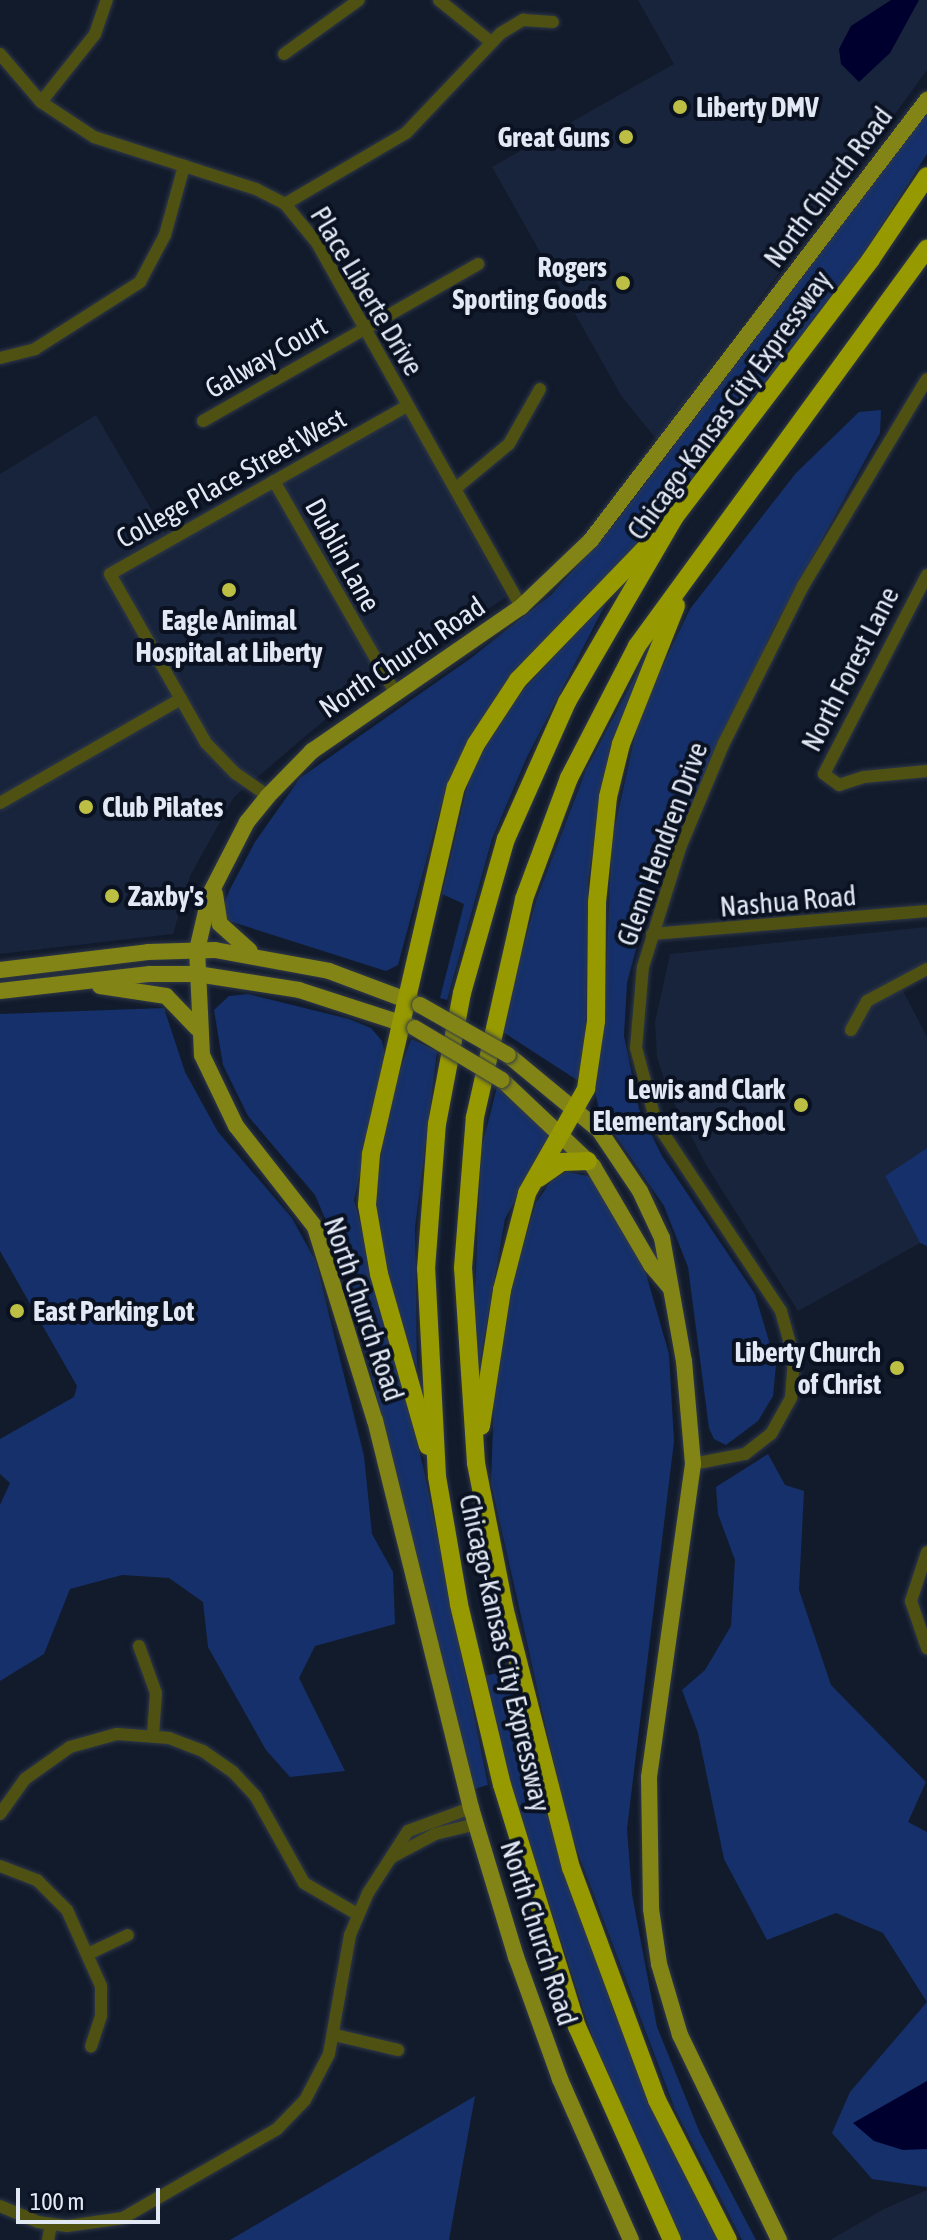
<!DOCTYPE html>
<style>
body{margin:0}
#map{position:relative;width:927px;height:2240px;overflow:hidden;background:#121b2c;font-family:"Asap Condensed",sans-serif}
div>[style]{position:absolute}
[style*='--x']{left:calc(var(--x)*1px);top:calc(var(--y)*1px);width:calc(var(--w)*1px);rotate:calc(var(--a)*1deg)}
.built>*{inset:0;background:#18243b}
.green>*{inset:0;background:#15306a}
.water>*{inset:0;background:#00002e}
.roads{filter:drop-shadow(0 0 2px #2f3848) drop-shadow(0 0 2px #2f3848)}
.minor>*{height:12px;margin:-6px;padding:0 6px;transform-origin:6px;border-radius:6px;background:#4f5112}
.major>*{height:16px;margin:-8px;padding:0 8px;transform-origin:8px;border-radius:8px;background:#838416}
.highway>*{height:18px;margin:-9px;padding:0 9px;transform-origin:9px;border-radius:9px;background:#979900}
.bridges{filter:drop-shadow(0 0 2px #2f3848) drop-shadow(0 0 2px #2f3848)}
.major-bridge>*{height:16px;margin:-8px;padding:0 8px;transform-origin:8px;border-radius:8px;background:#838416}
.dots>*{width:22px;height:22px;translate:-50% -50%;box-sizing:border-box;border:4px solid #0a1222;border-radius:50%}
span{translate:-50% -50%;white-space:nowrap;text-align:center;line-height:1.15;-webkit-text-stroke:8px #0a1222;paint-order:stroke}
.poi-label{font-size:28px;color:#e2e8f4;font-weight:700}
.left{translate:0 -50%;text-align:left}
.right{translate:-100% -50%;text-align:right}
.street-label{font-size:28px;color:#e2e8f4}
.scale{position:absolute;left:16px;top:2188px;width:144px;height:36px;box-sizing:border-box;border:4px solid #e2e8f4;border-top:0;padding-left:10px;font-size:24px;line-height:28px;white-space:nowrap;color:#e2e8f4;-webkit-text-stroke:6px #0a1222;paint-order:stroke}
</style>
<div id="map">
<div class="built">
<div style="clip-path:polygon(638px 0,927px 0,927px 70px,657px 440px,622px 397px,492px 167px,674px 64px)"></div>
<div style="clip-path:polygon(401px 403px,506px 597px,334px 712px,234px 797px,190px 876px,173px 934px,0 954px,0 474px,96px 415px,165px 533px)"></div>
<div style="clip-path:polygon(927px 927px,927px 965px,898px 981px,927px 1037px,927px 1148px,885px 1176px,920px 1243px,798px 1311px,705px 1163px,667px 1089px,657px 1057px,655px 1022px,670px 954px)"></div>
<div style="clip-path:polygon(927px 2190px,927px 2240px,830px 2240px,884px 2209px)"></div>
</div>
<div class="green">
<div style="clip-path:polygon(927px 112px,927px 154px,853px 270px,651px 531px,572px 617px,467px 747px,440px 809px,398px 965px,386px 971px,226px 920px,224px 905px,230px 889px,255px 842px,300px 778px,471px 658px,551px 595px,613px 526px)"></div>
<div style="clip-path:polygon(881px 410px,880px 433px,772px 631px,644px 919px,627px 983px,624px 1036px,639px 1109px,662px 1156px,755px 1294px,776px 1365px,773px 1396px,758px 1421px,726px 1445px,714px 1439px,709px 1428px,688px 1267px,664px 1206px,600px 1113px,595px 1092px,604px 1020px,612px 840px,640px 713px,690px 609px,796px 473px,859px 412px)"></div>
<div style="clip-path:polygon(609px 597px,527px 757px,492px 839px,447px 1000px,440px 998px,464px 904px,442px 894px,469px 779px,499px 716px)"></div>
<div style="clip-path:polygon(649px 650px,601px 802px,588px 879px,585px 1058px,577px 1080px,500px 1030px,537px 898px,586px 770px)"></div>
<div style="clip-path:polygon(248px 994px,349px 1019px,371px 1028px,382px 1041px,385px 1056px,354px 1200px,423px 1466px,488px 1785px,474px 1789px,342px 1258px,315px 1195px,248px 1116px,223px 1065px,214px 1010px,229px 996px)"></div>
<div style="clip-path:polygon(164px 1008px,185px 1072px,218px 1132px,292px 1218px,316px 1262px,364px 1456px,372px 1534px,393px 1572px,395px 1624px,315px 1646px,299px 1678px,345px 1771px,290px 1777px,266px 1750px,208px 1647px,203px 1602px,169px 1578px,122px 1575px,70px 1589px,44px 1654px,0 1681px,0 1505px,10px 1483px,0 1474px,0 1439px,74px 1397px,77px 1386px,0 1251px,0 1014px)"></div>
<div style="clip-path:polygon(411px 1039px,437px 1051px,415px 1228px,417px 1369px,392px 1299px,373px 1215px,388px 1105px)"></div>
<div style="clip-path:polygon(497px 1087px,550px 1135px,505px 1219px,478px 1373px,474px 1318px,481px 1150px)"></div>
<div style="clip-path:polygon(927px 1148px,927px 1246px,920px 1243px,885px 1176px)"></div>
<div style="clip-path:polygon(567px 1172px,593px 1177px,611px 1203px,646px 1274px,669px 1354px,674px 1441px,627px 1829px,632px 1894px,657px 2027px,700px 2133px,756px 2240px,742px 2240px,675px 2109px,569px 1829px,491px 1483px,494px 1397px,514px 1275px,536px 1203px,553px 1178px)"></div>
<div style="clip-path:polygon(768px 1454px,785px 1485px,804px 1491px,799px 1590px,831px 1685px,926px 1782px,908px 1822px,927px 1832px,927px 2187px,872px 2179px,832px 2133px,850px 2092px,927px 2002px,883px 1933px,836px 1913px,767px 1940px,724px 1859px,698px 1733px,682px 1690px,705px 1670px,731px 1626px,735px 1560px,718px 1514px,716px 1487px)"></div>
<div style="clip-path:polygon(508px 1670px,553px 1835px,612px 2007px,655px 2110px,721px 2240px,679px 2240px,594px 2042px,509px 1781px,485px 1676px)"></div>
<div style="clip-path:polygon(475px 2096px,449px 2240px,230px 2240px)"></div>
</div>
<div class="water">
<div style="clip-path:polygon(891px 0,919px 0,890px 53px,859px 82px,841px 64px,839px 49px,851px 26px)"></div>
<div style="clip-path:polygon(927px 2081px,927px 2149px,903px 2150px,874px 2141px,853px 2123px)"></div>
</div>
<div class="roads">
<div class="minor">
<div style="--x:439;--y:0;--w:67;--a:38.9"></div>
<div style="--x:0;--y:54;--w:63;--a:49.5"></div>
<div style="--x:41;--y:102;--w:64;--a:33.4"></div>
<div style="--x:94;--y:137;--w:170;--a:17.8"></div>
<div style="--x:256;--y:189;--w:33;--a:27"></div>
<div style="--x:285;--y:204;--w:50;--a:50.6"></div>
<div style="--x:317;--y:243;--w:417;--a:60.7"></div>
<div style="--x:284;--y:54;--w:92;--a:-35.8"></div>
<div style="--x:41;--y:102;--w:87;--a:-51.5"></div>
<div style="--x:95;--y:34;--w:36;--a:-71"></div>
<div style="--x:285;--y:204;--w:140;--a:-30.4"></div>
<div style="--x:406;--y:133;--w:138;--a:-46.5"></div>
<div style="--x:501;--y:33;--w:26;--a:-31"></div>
<div style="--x:523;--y:20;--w:30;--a:4"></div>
<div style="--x:0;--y:358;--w:36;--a:-14"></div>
<div style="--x:35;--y:349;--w:125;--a:-32.5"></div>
<div style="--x:140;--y:282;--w:53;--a:-62"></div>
<div style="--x:165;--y:235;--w:72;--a:-74.6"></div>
<div style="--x:203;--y:421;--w:317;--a:-29.7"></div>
<div style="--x:274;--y:481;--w:243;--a:60.2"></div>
<div style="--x:455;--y:489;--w:70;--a:-39.8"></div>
<div style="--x:509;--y:444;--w:63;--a:-60.6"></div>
<div style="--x:927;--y:575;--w:224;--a:117.4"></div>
<div style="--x:824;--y:774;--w:19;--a:36"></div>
<div style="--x:839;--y:785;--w:26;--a:-18"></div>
<div style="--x:864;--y:777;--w:63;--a:-5.4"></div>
<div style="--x:268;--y:796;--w:39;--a:-145"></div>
<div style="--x:236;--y:774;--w:43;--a:-134.1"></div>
<div style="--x:206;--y:743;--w:194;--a:-119.6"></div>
<div style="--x:110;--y:574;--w:341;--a:-29.5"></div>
<div style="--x:0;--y:803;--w:209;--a:-29.9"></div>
<div style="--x:652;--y:934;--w:276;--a:-4.8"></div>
<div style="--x:851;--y:1030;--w:33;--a:-61"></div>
<div style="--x:867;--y:1001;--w:68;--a:-28.1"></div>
<div style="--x:693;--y:1464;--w:53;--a:-10.9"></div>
<div style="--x:745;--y:1454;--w:33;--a:-38"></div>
<div style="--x:771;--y:1434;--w:41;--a:-60.9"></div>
<div style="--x:791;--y:1398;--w:40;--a:-85.7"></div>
<div style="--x:794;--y:1358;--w:49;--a:-105.5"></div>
<div style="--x:781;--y:1311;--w:227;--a:-123.5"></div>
<div style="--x:656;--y:1122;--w:77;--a:-105.1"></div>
<div style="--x:636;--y:1048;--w:81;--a:-85.1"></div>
<div style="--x:643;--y:967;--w:125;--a:-72.7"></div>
<div style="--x:680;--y:848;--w:114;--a:-67.3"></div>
<div style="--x:724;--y:743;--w:176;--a:-63.3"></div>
<div style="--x:803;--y:586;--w:241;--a:-59.1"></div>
<div style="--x:927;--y:1552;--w:52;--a:108.1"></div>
<div style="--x:911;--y:1601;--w:50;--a:71.2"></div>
<div style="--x:139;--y:1646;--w:50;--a:70.1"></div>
<div style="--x:156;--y:1693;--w:42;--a:94.1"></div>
<div style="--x:0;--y:1814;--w:43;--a:-54.5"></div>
<div style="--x:25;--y:1779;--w:55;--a:-35.4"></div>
<div style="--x:70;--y:1747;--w:49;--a:-15.5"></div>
<div style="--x:117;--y:1734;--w:52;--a:4.4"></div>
<div style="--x:169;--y:1738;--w:36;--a:21"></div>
<div style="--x:203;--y:1751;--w:37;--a:35"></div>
<div style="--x:233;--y:1772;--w:34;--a:47"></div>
<div style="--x:256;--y:1797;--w:98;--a:60.8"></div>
<div style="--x:304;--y:1883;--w:61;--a:30.3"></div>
<div style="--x:392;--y:1857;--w:49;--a:-28.1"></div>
<div style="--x:435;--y:1834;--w:42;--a:-13.7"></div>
<div style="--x:0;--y:1866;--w:40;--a:21"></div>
<div style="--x:37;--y:1880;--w:42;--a:45"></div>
<div style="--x:67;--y:1910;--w:83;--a:65.9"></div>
<div style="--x:101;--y:1986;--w:30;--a:90"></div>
<div style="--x:101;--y:2016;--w:32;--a:108"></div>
<div style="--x:88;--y:1954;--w:44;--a:-25.4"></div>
<div style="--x:335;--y:2035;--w:65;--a:13.4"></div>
<div style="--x:0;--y:2206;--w:41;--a:22.8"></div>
<div style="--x:38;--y:2222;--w:29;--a:8"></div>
<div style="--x:67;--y:2226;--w:57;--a:-8.1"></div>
<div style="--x:123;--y:2218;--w:178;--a:-30"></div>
<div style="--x:277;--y:2129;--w:40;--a:-46"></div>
<div style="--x:305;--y:2100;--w:52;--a:-62.4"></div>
<div style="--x:329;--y:2054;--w:121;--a:-80"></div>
<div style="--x:350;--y:1935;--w:46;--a:-66.8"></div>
<div style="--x:368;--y:1893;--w:74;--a:-57.2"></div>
<div style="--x:408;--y:1831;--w:67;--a:-20.1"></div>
<div style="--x:48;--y:2240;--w:16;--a:-79"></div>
</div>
<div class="major">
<div style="--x:215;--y:894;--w:30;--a:81"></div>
<div style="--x:220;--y:924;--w:40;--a:42"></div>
<div style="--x:0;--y:970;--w:149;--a:-6.9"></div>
<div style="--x:148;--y:952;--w:67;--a:-1.7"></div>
<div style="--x:215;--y:950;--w:116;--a:10.4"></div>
<div style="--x:329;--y:971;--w:94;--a:20.6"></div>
<div style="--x:100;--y:986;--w:67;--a:8.6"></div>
<div style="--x:166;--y:996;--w:45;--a:45.9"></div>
<div style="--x:0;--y:991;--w:151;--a:-6.5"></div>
<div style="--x:150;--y:974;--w:47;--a:0"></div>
<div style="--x:197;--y:974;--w:103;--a:8.9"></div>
<div style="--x:299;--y:990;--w:117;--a:18"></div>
<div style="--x:508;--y:1055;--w:118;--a:39.5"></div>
<div style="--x:599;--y:1130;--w:73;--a:56.1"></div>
<div style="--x:640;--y:1191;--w:52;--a:64.9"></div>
<div style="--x:662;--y:1238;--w:125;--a:79.9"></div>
<div style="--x:684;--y:1361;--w:103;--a:85"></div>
<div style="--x:693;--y:1464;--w:316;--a:98"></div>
<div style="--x:649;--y:1777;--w:132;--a:89.1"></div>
<div style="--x:651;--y:1909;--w:56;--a:81.7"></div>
<div style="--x:659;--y:1964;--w:74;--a:73.5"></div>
<div style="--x:680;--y:2035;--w:228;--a:64.2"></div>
<div style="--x:502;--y:1080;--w:125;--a:43.4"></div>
<div style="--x:593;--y:1166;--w:115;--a:59.6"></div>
<div style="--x:651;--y:1265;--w:30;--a:50"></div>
<div style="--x:631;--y:2240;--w:176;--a:-113.8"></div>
<div style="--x:560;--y:2079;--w:130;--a:-109.8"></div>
<div style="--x:516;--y:1957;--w:156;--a:-106.8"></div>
<div style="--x:471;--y:1808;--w:399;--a:-103.9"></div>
<div style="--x:375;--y:1421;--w:203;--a:-107.2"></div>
<div style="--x:315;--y:1227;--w:128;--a:-128"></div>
<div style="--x:236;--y:1126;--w:79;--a:-115.6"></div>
<div style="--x:202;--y:1055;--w:105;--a:-92.7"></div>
<div style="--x:197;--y:950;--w:57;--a:-76.9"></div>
<div style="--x:210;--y:894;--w:81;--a:-62.8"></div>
<div style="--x:247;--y:822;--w:33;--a:-51"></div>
<div style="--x:268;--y:796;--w:63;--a:-45.6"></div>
<div style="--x:312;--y:751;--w:254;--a:-34.6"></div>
<div style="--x:521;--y:607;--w:97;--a:-43.7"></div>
<div style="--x:591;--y:540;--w:554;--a:-52.63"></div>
</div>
<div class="highway">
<div style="--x:539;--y:1178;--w:28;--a:-35"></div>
<div style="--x:562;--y:1162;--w:26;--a:-2"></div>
<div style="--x:481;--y:1426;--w:138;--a:-81.2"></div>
<div style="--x:502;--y:1290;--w:100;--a:-75.5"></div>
<div style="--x:527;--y:1193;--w:120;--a:-60.4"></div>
<div style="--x:586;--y:1089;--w:69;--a:-81.6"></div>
<div style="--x:596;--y:1021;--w:119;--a:-89.5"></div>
<div style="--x:597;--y:902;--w:106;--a:-84"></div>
<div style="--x:608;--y:797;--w:55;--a:-76.2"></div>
<div style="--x:621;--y:744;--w:149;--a:-68.3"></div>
<div style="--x:428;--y:1446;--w:179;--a:-105.9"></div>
<div style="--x:379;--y:1274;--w:70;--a:-99.9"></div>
<div style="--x:367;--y:1205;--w:51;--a:-85.5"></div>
<div style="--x:371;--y:1154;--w:377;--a:-77"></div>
<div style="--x:456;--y:787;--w:47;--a:-65.1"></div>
<div style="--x:476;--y:744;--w:77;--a:-56.7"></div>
<div style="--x:518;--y:680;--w:193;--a:-46"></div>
<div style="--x:672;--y:2240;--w:233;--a:-114"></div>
<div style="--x:577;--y:2027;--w:253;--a:-107.2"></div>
<div style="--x:502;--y:1785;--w:186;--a:-103.4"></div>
<div style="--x:459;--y:1604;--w:130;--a:-99.8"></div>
<div style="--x:437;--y:1476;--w:207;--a:-93"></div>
<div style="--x:426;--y:1269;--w:145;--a:-85.7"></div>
<div style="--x:437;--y:1124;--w:133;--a:-79.2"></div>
<div style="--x:462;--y:993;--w:160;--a:-74.1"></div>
<div style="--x:506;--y:839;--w:150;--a:-66"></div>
<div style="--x:567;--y:702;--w:213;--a:-59.8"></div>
<div style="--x:674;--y:518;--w:325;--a:-52.7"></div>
<div style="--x:871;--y:259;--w:100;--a:-56"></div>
<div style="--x:728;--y:2240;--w:157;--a:-116.9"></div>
<div style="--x:657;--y:2100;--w:247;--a:-110.3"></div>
<div style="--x:571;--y:1868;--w:265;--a:-104.4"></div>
<div style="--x:505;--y:1611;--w:151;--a:-101.1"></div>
<div style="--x:476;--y:1463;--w:195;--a:-93.8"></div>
<div style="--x:463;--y:1268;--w:151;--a:-85.5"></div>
<div style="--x:475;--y:1117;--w:223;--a:-77.3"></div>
<div style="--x:524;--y:899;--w:129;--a:-69.6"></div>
<div style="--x:569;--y:778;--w:148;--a:-62.7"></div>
<div style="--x:637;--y:646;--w:492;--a:-53.9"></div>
</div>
</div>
<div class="bridges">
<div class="major-bridge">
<div style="--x:420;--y:1005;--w:101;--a:29.6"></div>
<div style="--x:415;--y:1028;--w:101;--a:30.9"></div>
</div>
</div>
<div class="dots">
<div style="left:680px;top:107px;background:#bcbf43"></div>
<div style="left:626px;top:137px;background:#bcbf43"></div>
<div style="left:623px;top:283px;background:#bcbf43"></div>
<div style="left:229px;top:590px;background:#bcbf43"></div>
<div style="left:86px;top:807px;background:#bcbf43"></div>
<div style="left:112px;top:896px;background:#bcbf43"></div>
<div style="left:801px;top:1105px;background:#bcbf43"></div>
<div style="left:17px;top:1311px;background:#bcbf43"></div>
<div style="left:897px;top:1368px;background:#bcbf43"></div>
</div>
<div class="poi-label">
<span class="left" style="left:696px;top:107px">Liberty DMV</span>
<span class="right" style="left:610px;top:137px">Great Guns</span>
<span class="right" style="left:607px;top:283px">Rogers<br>Sporting Goods</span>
<span style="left:229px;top:636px">Eagle Animal<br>Hospital at Liberty</span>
<span class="left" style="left:102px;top:807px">Club Pilates</span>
<span class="left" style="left:128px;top:896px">Zaxby's</span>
<span class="right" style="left:785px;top:1105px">Lewis and Clark<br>Elementary School</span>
<span class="left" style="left:33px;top:1311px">East Parking Lot</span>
<span class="right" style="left:881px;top:1368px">Liberty Church<br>of Christ</span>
</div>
<div class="street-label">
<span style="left:828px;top:187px;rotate:-53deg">North Church Road</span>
<span style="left:367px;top:291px;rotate:59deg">Place Liberte Drive</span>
<span style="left:266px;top:357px;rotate:-30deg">Galway Court</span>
<span style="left:729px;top:405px;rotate:-54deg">Chicago-Kansas City Expressway</span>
<span style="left:231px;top:478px;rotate:-29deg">College Place Street West</span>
<span style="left:343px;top:555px;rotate:61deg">Dublin Lane</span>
<span style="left:402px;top:657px;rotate:-34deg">North Church Road</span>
<span style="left:850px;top:669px;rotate:-63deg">North Forest Lane</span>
<span style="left:662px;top:844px;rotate:-70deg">Glenn Hendren Drive</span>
<span style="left:788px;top:901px;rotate:-5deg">Nashua Road</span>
<span style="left:364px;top:1309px;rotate:71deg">North Church Road</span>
<span style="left:505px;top:1653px;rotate:77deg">Chicago-Kansas City Expressway</span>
<span style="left:539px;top:1933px;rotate:72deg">North Church Road</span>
</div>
<div class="scale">100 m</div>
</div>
